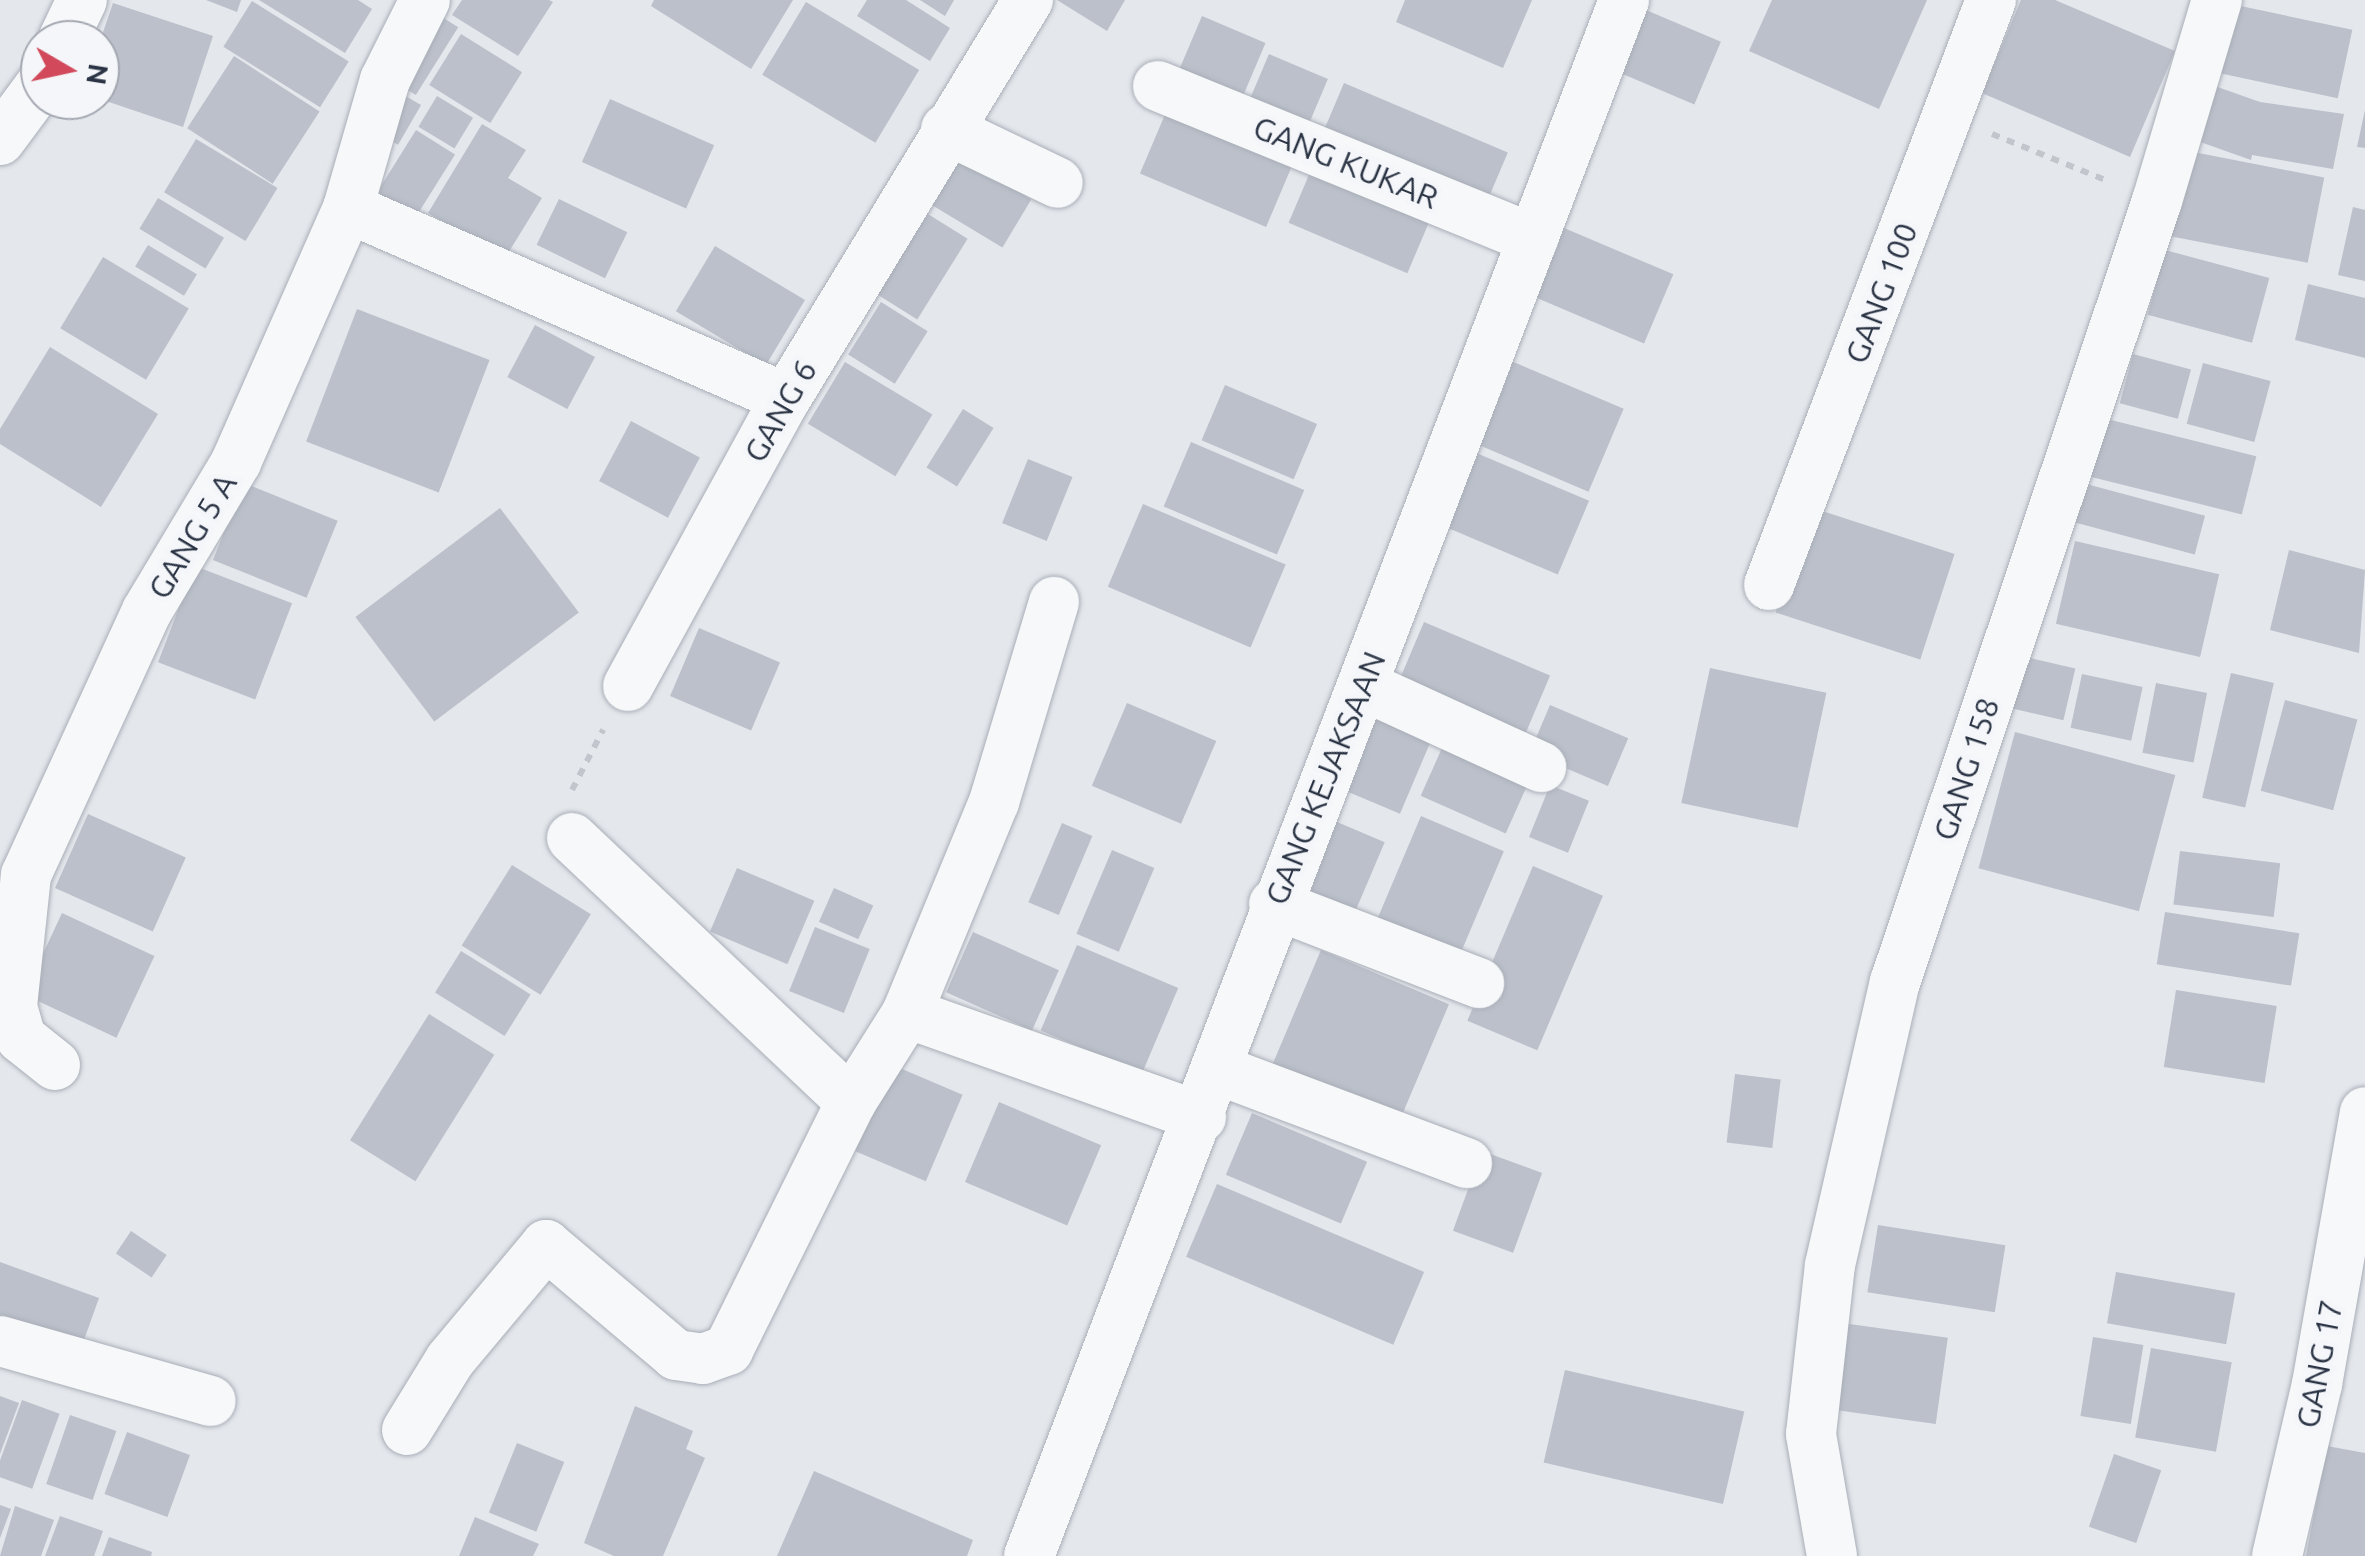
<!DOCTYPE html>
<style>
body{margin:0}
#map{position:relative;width:2365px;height:1556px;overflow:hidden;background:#e4e7ec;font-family:Ubuntu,sans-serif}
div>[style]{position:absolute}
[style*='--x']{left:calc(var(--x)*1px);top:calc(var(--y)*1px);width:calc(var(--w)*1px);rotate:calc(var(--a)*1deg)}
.building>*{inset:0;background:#bbc0ca;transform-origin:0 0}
.path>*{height:6px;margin-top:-3px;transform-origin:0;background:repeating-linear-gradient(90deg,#c2c5cb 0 8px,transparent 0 16px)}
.roads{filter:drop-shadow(0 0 2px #a9aeb7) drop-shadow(0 0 2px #a9aeb7)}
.minor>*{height:50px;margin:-25px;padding:0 25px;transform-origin:25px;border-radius:25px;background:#f7f8fa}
span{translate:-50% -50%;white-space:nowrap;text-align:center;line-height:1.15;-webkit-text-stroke:10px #f4f6f9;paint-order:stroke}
.street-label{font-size:32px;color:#2b3445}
.north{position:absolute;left:20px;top:20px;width:100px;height:100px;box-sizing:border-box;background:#f4f6f9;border:2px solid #a4a8b1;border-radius:50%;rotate:99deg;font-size:28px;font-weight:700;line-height:40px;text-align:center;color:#2b3445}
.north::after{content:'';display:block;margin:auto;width:35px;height:45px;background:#d1495b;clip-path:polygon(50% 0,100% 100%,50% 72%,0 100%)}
</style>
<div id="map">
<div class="building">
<div style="clip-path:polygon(206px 0,241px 0,237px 12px)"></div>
<div style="clip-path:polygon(259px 0,358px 0,372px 9px,345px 53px)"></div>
<div style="clip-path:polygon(462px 0,549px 0,553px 2px,518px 56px,452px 15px)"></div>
<div style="clip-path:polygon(654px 0,793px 0,751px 69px,651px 6px)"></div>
<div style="clip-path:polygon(867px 0,906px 0,950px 28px,930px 61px,857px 16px)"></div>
<div style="clip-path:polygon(920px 0,954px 0,945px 16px)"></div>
<div style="clip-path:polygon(1057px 0,1125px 0,1107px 31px)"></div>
<div style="clip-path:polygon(1405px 0,1532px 0,1503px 68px,1396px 22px)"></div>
<div style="clip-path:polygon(1772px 0,1927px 0,1879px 109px,1749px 51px)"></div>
<div style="clip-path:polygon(2021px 0,2055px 0,2175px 51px,2130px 157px,1982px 93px)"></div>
<div style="left:252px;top:1px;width:114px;height:54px;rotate:32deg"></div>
<div style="left:806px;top:2px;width:132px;height:85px;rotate:31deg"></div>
<div style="left:1627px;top:2px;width:102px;height:68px;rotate:23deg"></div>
<div style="clip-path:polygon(113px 3px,213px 36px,183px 127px,100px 99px,100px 41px)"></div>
<div style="left:2231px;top:4px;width:124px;height:70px;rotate:12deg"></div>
<div style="left:437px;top:14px;width:25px;height:80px;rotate:32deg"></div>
<div style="left:1202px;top:16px;width:69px;height:78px;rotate:23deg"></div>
<div style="left:461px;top:34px;width:72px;height:60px;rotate:32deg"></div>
<div style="left:1269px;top:54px;width:64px;height:67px;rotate:23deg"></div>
<div style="left:234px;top:56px;width:102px;height:86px;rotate:33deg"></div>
<div style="left:1344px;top:83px;width:178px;height:69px;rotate:23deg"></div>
<div style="clip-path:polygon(2209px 84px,2260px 102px,2344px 114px,2333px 169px,2252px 155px,2251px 160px,2189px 138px)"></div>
<div style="left:402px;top:94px;width:22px;height:46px;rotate:30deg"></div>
<div style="left:437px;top:96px;width:42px;height:36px;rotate:31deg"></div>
<div style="left:1172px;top:98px;width:137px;height:82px;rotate:23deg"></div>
<div style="left:610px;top:99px;width:114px;height:69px;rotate:24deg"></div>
<div style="clip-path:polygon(2365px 110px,2365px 148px,2357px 147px)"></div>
<div style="clip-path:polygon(482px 124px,526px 150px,508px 178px,542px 198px,505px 258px,428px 213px)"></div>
<div style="left:416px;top:130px;width:46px;height:79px;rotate:32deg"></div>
<div style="left:196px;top:139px;width:95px;height:62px;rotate:31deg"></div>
<div style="left:2178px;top:149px;width:149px;height:87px;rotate:11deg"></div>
<div style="left:949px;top:150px;width:96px;height:56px;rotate:31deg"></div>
<div style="left:1314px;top:163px;width:129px;height:65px;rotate:23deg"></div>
<div style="left:158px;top:198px;width:77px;height:36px;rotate:31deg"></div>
<div style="left:559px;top:199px;width:76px;height:51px;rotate:26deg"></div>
<div style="left:915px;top:206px;width:62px;height:95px;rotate:32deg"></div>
<div style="clip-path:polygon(2353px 207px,2365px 210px,2365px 281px,2338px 275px)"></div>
<div style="left:1550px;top:222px;width:134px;height:75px;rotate:23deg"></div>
<div style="left:148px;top:245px;width:57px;height:25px;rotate:31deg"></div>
<div style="left:715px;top:246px;width:105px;height:76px;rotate:31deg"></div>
<div style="left:2165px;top:250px;width:108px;height:67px;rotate:15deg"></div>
<div style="left:103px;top:257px;width:100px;height:83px;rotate:31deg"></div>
<div style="clip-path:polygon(2308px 284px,2365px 298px,2365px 358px,2295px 340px)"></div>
<div style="left:881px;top:302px;width:55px;height:62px;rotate:32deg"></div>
<div style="left:357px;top:309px;width:142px;height:142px;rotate:21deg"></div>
<div style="left:535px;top:325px;width:68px;height:59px;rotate:28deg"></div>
<div style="clip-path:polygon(50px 347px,158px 414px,101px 507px,0 444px,0 429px)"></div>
<div style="left:2133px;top:354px;width:60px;height:51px;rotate:15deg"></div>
<div style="left:1504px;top:358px;width:130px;height:90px;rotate:23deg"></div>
<div style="left:845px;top:362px;width:102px;height:72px;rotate:31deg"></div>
<div style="left:2203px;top:363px;width:70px;height:63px;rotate:15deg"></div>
<div style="left:1225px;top:385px;width:100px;height:60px;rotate:23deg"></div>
<div style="left:963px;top:409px;width:36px;height:69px;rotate:32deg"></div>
<div style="left:2103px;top:418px;width:158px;height:60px;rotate:14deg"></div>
<div style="left:631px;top:421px;width:78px;height:68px;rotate:28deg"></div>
<div style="left:1191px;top:442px;width:123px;height:70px;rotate:23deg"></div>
<div style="left:1474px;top:452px;width:125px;height:80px;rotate:23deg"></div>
<div style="left:1028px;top:459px;width:48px;height:69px;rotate:22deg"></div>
<div style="left:2064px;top:478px;width:146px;height:40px;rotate:15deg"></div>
<div style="left:244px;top:483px;width:101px;height:83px;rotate:22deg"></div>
<div style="left:1143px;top:504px;width:155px;height:90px;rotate:23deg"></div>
<div style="left:1810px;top:507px;width:152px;height:111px;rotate:18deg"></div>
<div style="left:500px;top:508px;width:131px;height:181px;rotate:53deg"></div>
<div style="left:2075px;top:541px;width:148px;height:85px;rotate:13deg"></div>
<div style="clip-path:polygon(2289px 550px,2365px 570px,2359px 653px,2270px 630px)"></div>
<div style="left:195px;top:566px;width:104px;height:103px;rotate:21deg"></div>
<div style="left:1424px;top:622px;width:137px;height:78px;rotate:23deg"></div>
<div style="left:699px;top:628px;width:88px;height:74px;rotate:23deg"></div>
<div style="left:2012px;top:654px;width:65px;height:53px;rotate:13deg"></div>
<div style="left:1710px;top:668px;width:119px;height:138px;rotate:12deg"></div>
<div style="left:2231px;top:673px;width:44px;height:128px;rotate:13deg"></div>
<div style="left:2082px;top:674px;width:62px;height:55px;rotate:12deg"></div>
<div style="left:2156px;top:683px;width:52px;height:71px;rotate:11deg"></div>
<div style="left:2285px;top:700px;width:75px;height:94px;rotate:15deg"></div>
<div style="left:1127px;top:703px;width:97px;height:90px;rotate:23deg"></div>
<div style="left:1359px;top:703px;width:81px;height:86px;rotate:23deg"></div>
<div style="left:1550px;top:705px;width:85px;height:52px;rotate:23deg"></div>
<div style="left:1450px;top:730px;width:93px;height:72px;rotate:24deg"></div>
<div style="left:2015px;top:732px;width:166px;height:141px;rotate:15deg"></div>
<div style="left:1550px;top:785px;width:42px;height:56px;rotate:22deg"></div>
<div style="left:88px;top:814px;width:107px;height:81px;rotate:24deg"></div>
<div style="left:1323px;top:816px;width:67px;height:78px;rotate:23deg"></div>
<div style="left:1421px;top:816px;width:90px;height:132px;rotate:23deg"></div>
<div style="left:1062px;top:823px;width:33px;height:86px;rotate:23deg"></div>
<div style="left:1112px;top:850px;width:46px;height:91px;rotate:23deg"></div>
<div style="left:2180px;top:851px;width:101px;height:54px;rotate:7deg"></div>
<div style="left:512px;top:865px;width:93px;height:95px;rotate:32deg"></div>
<div style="left:1533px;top:866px;width:76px;height:168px;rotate:23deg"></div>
<div style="left:737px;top:868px;width:84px;height:69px;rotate:23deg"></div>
<div style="left:834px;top:888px;width:43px;height:37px;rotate:24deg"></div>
<div style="left:2165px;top:912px;width:136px;height:53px;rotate:9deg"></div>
<div style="left:62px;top:913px;width:102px;height:90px;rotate:25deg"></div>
<div style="left:815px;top:927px;width:59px;height:69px;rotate:22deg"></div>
<div style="left:973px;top:932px;width:94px;height:66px;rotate:24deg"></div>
<div style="left:1077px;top:945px;width:110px;height:93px;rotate:23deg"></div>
<div style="left:1321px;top:950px;width:139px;height:124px;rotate:23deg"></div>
<div style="left:461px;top:951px;width:82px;height:49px;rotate:32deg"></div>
<div style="left:2176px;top:990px;width:102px;height:78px;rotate:9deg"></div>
<div style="left:429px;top:1014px;width:77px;height:149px;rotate:32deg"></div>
<div style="left:888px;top:1063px;width:81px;height:94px;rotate:23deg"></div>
<div style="left:1735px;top:1074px;width:46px;height:69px;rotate:7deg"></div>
<div style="left:999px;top:1102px;width:111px;height:87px;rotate:23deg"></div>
<div style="left:1252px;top:1113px;width:125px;height:67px;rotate:23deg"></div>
<div style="left:1482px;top:1151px;width:64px;height:85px;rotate:20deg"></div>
<div style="left:1217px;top:1184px;width:225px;height:79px;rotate:23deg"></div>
<div style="left:1878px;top:1225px;width:129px;height:68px;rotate:9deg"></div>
<div style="left:131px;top:1231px;width:43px;height:27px;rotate:34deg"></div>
<div style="clip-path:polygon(0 1262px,99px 1298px,79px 1354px,0 1325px)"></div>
<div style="left:2116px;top:1272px;width:121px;height:52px;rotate:10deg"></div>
<div style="left:1828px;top:1321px;width:121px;height:87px;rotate:8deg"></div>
<div style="left:2093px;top:1337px;width:51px;height:80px;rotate:9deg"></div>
<div style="left:2151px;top:1348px;width:82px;height:91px;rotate:10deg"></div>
<div style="left:1565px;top:1370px;width:184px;height:95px;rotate:13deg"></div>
<div style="clip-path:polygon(0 1396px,19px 1403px,0 1454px)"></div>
<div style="left:22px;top:1400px;width:40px;height:80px;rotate:20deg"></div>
<div style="clip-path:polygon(635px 1406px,693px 1431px,686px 1449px,705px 1458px,663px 1556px,614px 1556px,584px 1543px)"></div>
<div style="left:70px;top:1415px;width:49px;height:73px;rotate:19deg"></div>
<div style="left:127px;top:1432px;width:67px;height:66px;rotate:20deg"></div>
<div style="left:517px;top:1443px;width:51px;height:75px;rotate:22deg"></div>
<div style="clip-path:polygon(2327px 1446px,2365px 1453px,2365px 1556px,2306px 1556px)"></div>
<div style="left:2114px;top:1454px;width:50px;height:77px;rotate:19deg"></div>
<div style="clip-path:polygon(814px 1471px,973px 1540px,967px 1556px,777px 1556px)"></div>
<div style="clip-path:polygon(0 1505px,11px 1509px,0 1538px)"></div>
<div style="clip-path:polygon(15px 1506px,54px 1520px,41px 1556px,0 1556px)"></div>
<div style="clip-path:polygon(60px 1516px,103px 1531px,94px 1556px,45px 1556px)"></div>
<div style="clip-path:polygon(475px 1517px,539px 1544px,533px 1556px,459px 1556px)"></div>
<div style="clip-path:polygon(109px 1537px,152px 1552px,151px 1556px,102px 1556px)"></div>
</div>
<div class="path">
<div style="--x:1992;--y:134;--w:127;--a:22.1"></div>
<div style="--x:572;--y:790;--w:68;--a:-62.7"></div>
</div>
<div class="roads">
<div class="minor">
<div style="--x:63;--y:40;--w:44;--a:-64.6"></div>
<div style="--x:1158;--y:86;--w:405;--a:22.2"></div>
<div style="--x:946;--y:129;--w:124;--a:25.7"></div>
<div style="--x:0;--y:140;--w:67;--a:-53.5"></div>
<div style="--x:348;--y:208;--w:477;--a:23.5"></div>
<div style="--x:1769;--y:585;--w:626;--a:-69.22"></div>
<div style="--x:628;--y:686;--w:328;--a:-61.3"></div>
<div style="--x:786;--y:398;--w:466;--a:-58.7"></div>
<div style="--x:1364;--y:686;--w:195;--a:24.6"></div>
<div style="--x:572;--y:838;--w:384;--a:43.4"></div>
<div style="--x:1274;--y:904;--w:220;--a:21.1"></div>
<div style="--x:907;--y:1013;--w:312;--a:19.5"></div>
<div style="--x:55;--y:1065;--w:43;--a:-141.5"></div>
<div style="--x:21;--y:1038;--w:33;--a:-106"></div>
<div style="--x:12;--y:1006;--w:132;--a:-83.9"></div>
<div style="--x:26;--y:875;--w:290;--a:-65.4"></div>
<div style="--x:147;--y:611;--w:174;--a:-59.1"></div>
<div style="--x:236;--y:462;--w:278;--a:-66.2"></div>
<div style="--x:348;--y:208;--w:133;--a:-73.9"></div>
<div style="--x:385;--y:80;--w:89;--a:-63.4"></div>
<div style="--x:1219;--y:1070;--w:265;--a:20.6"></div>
<div style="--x:0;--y:1341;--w:219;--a:15.9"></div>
<div style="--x:407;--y:1430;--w:82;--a:-58.4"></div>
<div style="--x:450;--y:1360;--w:150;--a:-50.1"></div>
<div style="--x:546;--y:1245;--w:170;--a:40.2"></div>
<div style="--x:676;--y:1355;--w:27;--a:8"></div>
<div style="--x:703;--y:1359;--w:27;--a:-20"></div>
<div style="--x:728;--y:1350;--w:277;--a:-63.6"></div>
<div style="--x:851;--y:1102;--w:105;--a:-57.8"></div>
<div style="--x:907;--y:1013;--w:228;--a:-67.6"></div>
<div style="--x:994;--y:802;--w:209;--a:-73.3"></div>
<div style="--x:1029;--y:1556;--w:1666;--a:-69.07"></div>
<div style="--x:1832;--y:1556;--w:124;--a:-99.8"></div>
<div style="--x:1811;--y:1434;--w:170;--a:-83.6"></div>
<div style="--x:1830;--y:1265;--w:290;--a:-77.1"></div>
<div style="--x:1895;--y:982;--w:824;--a:-71.46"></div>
<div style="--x:2157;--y:201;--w:210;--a:-73.4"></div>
<div style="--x:2277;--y:1556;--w:177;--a:-76.9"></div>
<div style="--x:2317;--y:1384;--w:276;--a:-80"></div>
</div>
</div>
<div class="street-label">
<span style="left:1346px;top:162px;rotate:22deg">GANG KUKAR</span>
<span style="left:1881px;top:293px;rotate:-69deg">GANG 100</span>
<span style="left:780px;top:411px;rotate:-60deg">GANG 6</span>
<span style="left:192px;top:536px;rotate:-59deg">GANG 5 A</span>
<span style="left:1966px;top:769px;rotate:-72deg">GANG 158</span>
<span style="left:1325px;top:778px;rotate:-68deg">GANG KEJAKSAAN</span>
<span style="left:2319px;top:1364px;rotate:-79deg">GANG 17</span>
</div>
<div class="north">N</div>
</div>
